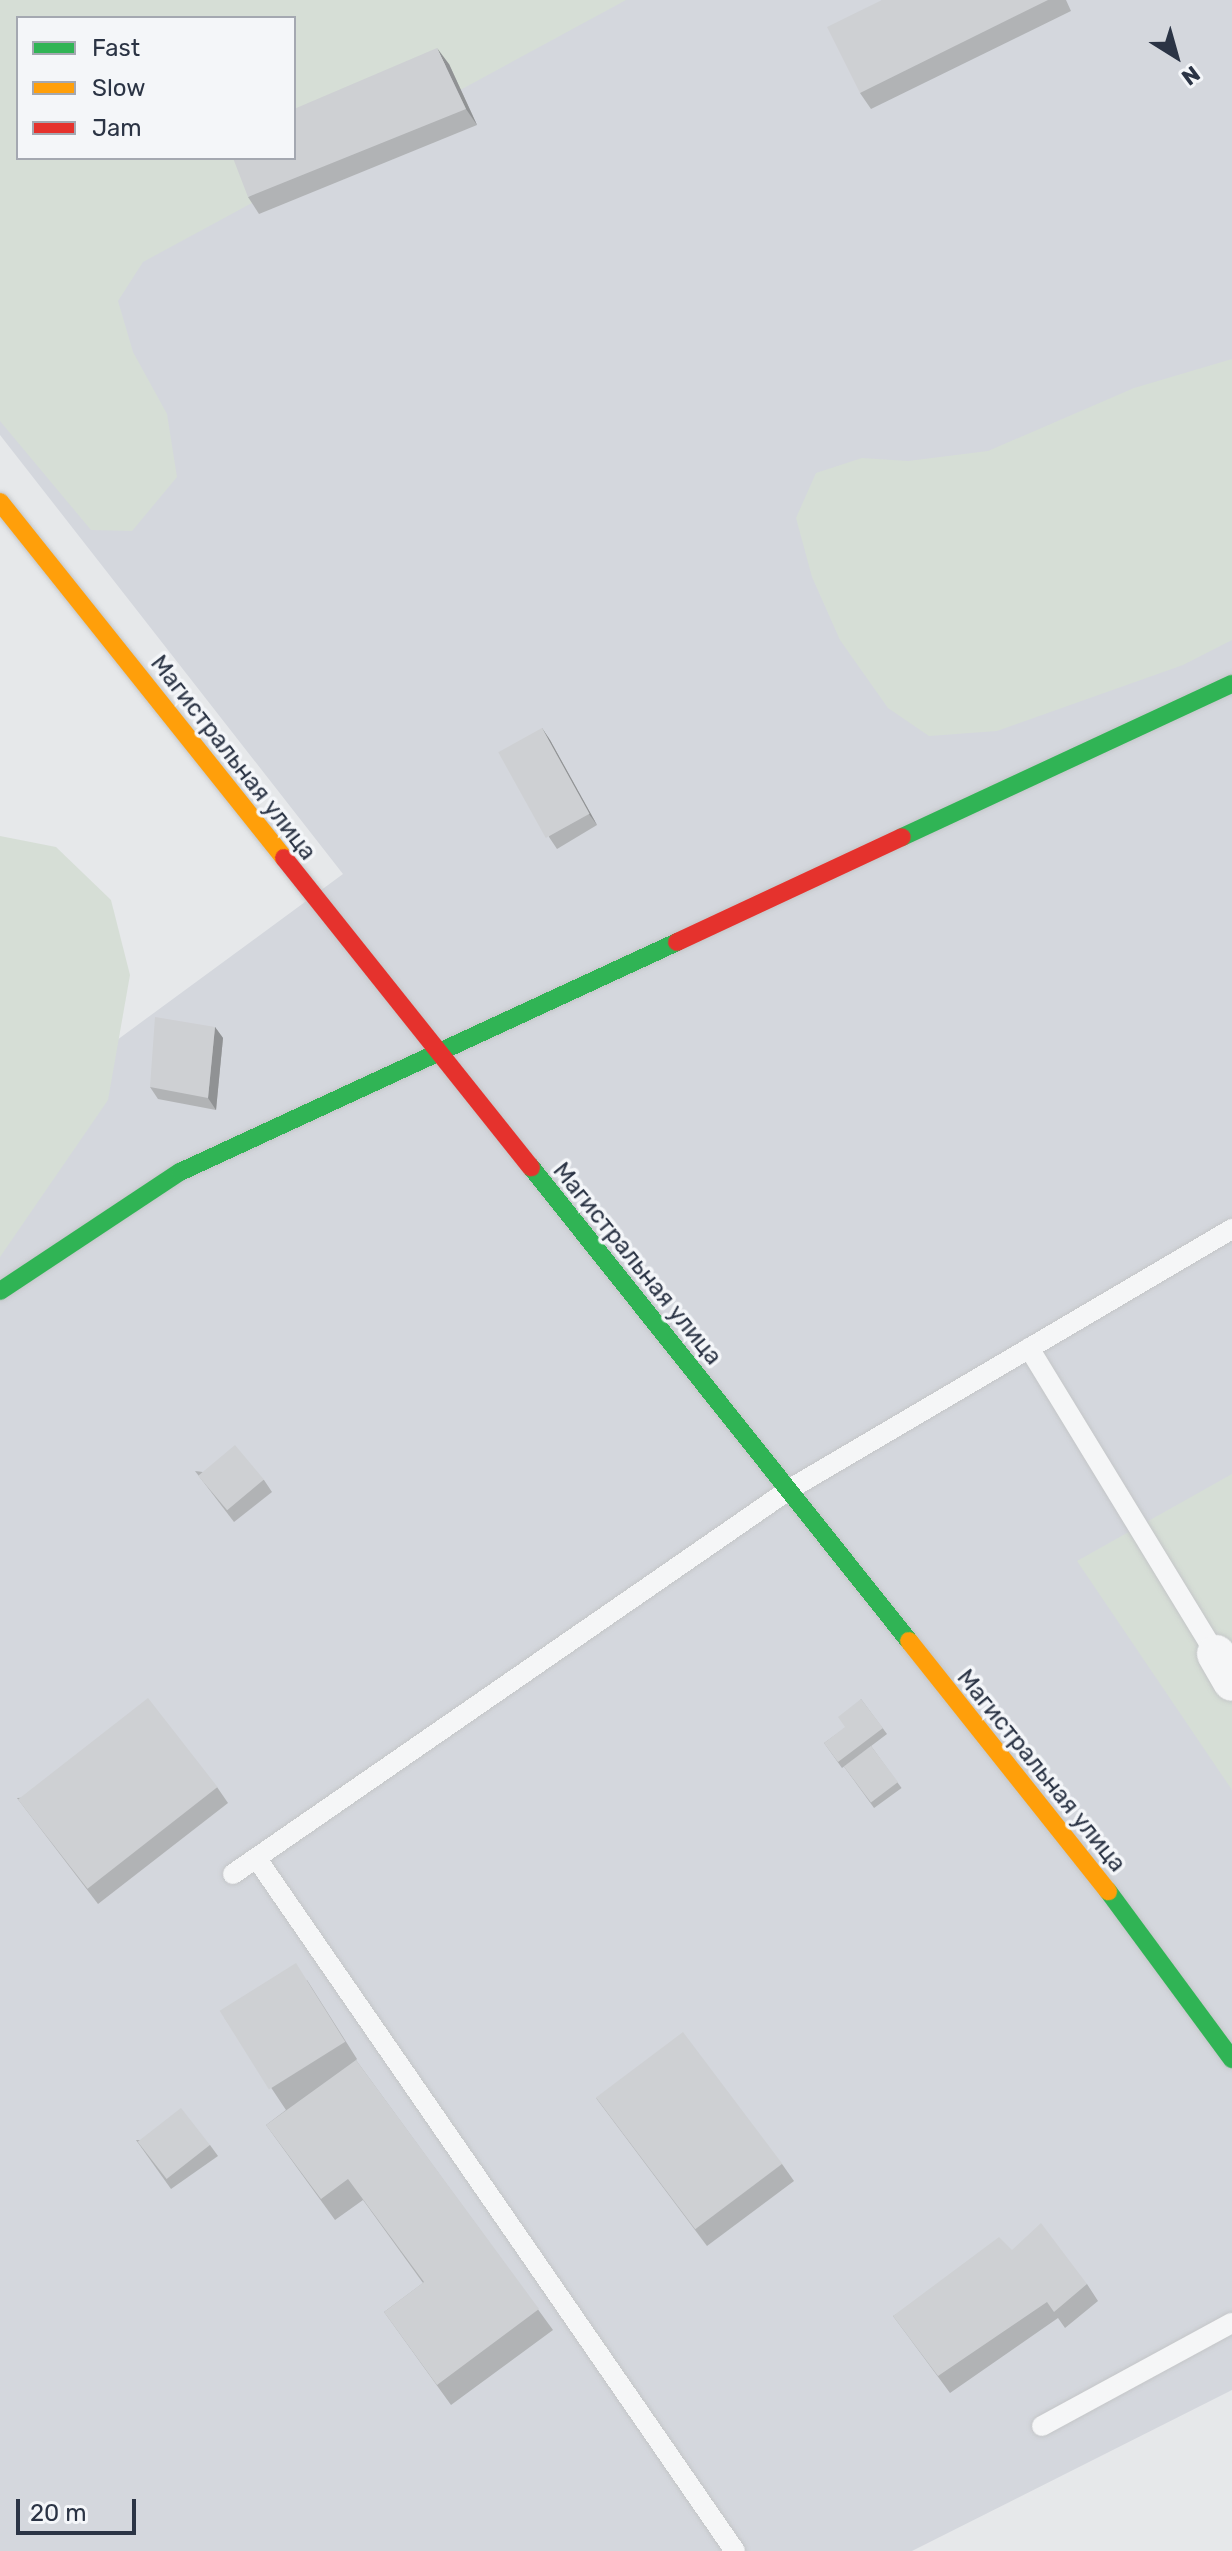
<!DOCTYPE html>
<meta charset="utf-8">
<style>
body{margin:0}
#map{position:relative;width:1232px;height:2551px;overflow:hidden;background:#e6e8ea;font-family:Rubik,sans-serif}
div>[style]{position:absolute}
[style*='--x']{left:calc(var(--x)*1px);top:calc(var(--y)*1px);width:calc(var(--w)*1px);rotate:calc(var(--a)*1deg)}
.built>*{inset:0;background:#d4d7dd}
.green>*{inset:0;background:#d6ded6}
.roads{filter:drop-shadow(0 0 2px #c4c6c8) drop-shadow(0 0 2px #c4c6c8)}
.lane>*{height:20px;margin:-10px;padding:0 10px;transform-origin:10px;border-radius:10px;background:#f5f6f7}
.street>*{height:38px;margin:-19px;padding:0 19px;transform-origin:19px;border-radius:19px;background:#f5f6f7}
.fast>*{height:18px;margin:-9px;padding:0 9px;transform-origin:9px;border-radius:9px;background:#30b455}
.slow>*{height:18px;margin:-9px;padding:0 9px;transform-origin:9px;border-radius:9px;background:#ff9f0a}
.jam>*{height:18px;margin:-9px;padding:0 9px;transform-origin:9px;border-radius:9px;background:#e5322d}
.wall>*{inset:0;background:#b1b3b5;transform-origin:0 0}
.shaded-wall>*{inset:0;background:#909294}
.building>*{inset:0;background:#ced0d3;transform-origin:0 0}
span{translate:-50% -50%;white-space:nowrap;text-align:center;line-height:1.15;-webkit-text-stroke:7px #f4f6f9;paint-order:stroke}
.street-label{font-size:24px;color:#2b3445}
.legend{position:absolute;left:16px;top:16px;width:280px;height:144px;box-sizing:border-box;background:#f4f6f9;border:2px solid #a4a8b1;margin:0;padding:10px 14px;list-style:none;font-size:24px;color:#2b3445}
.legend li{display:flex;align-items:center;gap:16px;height:40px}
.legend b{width:40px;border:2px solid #a4a8b1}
.north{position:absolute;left:1136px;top:16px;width:80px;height:80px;-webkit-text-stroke:6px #f4f6f9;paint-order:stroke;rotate:143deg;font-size:22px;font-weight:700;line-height:32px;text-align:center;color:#2b3445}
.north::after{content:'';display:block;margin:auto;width:28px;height:36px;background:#2b3445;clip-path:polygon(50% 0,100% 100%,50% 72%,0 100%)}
.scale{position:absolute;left:16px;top:2499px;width:120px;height:36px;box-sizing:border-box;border:4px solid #2b3445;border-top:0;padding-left:10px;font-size:24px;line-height:28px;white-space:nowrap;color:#2b3445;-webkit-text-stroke:6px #f4f6f9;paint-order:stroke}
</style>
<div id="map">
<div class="built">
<div style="clip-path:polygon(evenodd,0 0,1232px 0,1232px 2390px,912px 2551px,0 2551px,0 1126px,343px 874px,0 435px,0 0,18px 18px,294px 18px,294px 158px,18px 158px,18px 18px)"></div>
</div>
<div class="green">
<div style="clip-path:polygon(evenodd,0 0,626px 0,143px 262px,118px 301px,133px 352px,167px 414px,177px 477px,132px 531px,91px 530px,0 421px,0 0,18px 18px,294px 18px,294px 158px,18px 158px,18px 18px)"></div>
<div style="clip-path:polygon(1232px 359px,1232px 640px,1183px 665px,997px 731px,929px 736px,888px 708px,840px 640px,812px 577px,796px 518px,816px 473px,862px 458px,908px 461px,988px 451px,1134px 388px)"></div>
<div style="clip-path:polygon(0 836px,56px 847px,111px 900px,130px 975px,108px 1100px,0 1257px)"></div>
<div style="clip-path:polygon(1232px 1474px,1232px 1790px,1077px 1561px)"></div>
</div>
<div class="roads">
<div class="lane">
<div style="--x:1029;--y:1348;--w:359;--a:58.6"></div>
<div style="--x:1216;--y:1654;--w:5;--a:-22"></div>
<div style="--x:257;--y:1859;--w:841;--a:55.37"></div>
<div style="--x:233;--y:1874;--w:677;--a:-34.65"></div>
<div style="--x:790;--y:1489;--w:513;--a:-30.47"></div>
<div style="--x:1042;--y:2426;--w:216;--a:-28.5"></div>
</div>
<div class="street">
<div style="--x:1216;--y:1654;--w:32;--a:60"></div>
</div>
<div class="fast">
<div style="--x:902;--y:837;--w:364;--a:-24.9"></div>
<div style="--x:531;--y:1167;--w:606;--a:51.43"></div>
<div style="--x:0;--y:1291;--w:216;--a:-33.5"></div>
<div style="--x:180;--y:1172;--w:548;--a:-24.83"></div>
<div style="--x:1108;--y:1891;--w:209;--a:53.6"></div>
</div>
<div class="slow">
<div style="--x:0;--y:502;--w:455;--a:51.4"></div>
<div style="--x:909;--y:1641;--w:320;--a:51.5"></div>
</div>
<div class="jam">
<div style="--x:284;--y:858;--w:396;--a:51.4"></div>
<div style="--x:677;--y:942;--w:248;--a:-25"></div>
</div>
</div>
<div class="wall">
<div style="clip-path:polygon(882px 0,1066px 0,1071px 11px,871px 109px,860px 93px)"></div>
<div style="clip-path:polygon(449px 64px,477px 125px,259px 214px,248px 197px)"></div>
<div style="clip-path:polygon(542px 728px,550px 740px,597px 825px,557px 849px,549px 837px)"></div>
<div style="clip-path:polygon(215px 1027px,223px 1038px,216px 1110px,158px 1099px,150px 1087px)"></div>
<div style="clip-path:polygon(195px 1471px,264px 1480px,272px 1492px,234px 1522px)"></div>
<div style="clip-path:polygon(861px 1699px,887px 1734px,842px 1768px,824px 1743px,845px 1728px)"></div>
<div style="left:871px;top:1746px;width:52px;height:34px;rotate:54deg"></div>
<div style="clip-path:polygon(217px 1787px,228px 1803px,98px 1904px,17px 1798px)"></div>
<div style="clip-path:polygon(307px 1980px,357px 2059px,356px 2060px,553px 2330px,451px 2405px,384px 2312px,423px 2283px,363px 2200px,335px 2220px,266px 2125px,286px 2110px,224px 2017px)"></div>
<div style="clip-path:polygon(596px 2098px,782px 2164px,794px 2181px,707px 2246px)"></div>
<div style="clip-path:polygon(136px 2140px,210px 2145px,218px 2156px,171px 2189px)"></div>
<div style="clip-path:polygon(1012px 2250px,1087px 2284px,1098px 2301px,1065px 2328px,1058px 2318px,950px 2393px,893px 2316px)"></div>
</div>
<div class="shaded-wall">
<div style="clip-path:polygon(437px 48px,449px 64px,477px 125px,466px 109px)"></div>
<div style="clip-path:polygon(542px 728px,550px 740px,597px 825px,589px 814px)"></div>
<div style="clip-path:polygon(215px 1027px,223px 1038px,216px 1110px,208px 1098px)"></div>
</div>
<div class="building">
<div style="clip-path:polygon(882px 0,1048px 0,860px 93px,827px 27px)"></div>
<div style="clip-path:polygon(437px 48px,466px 109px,248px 197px,233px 158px,294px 158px,294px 109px)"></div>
<div style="left:542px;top:728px;width:98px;height:50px;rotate:61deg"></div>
<div style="clip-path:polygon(155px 1017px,215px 1027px,208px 1098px,150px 1087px)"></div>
<div style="left:235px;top:1445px;width:45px;height:48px;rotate:50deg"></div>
<div style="left:148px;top:1698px;width:113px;height:165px;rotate:52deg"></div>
<div style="clip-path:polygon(861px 1699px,883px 1728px,838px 1762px,824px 1743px,845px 1727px,838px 1717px)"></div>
<div style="left:871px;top:1746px;width:45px;height:34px;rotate:53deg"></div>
<div style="left:296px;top:1963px;width:93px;height:90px;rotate:58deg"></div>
<div style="left:683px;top:2032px;width:165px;height:109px;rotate:53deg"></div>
<div style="clip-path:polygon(356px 2060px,539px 2309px,437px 2385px,384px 2312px,424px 2282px,348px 2179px,321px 2199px,266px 2125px)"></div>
<div style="left:181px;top:2108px;width:47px;height:55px;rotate:52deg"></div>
<div style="clip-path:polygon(1041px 2223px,1087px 2284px,1054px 2312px,1047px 2302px,938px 2376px,893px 2316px,999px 2237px,1012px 2250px)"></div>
</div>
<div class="street-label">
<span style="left:233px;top:758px;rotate:52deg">Магистральная улица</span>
<span style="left:637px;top:1264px;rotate:51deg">Магистральная улица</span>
<span style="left:1041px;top:1771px;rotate:51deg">Магистральная улица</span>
</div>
<ul class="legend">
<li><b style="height:10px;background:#30b455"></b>Fast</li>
<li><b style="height:10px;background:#ff9f0a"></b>Slow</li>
<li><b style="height:10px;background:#e5322d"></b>Jam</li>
</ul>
<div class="north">N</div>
<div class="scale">20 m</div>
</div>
